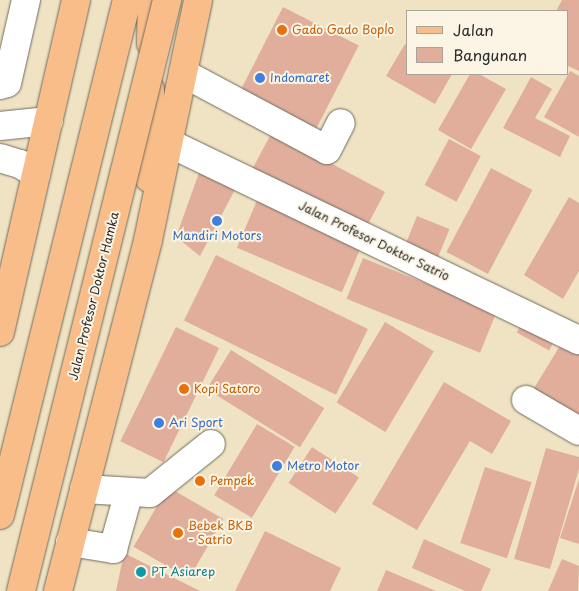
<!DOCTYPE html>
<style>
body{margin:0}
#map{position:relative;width:579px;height:591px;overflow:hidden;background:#efe3c3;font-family:"Playpen Sans",sans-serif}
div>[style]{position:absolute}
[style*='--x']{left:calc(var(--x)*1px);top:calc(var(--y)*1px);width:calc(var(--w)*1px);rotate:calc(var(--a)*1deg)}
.building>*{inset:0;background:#e1ae9c;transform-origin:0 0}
.roads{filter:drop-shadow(0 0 1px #706b60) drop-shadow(0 0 1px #706b60)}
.minor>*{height:28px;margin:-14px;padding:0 14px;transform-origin:14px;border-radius:14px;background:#fff}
.major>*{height:28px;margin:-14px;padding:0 14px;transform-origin:14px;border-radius:14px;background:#f9bd89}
.bridges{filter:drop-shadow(0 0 1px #706b60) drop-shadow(0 0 1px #706b60)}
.major-bridge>*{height:28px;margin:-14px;padding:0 14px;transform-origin:14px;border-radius:14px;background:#f9bd89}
.dots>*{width:14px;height:14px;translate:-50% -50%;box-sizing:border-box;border:2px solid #fcf5e5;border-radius:50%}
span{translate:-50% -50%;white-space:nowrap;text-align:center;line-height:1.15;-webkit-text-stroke:4px #fcf5e5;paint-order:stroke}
.food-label{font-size:12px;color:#c56008}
.left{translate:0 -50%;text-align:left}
.shop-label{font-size:12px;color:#366cbe}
.street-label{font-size:12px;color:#2b2b2b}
.culture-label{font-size:12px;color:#0d838f}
.legend{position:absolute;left:406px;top:10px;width:162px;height:65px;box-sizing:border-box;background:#fcf5e5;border:1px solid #a8a49b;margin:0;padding:6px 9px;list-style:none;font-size:15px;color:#2b2b2b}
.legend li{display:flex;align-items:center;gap:10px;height:25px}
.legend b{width:25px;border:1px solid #a8a49b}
</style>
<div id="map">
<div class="building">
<div style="clip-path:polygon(562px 0,579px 0,579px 71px,568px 66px,568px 11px,556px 11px)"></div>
<div style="left:283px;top:7px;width:85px;height:94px;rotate:27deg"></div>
<div style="clip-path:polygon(405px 44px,408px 46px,408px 74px,452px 74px,435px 104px,386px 76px)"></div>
<div style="clip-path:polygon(570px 71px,579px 76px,579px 137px,544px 117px)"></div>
<div style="clip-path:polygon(470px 74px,479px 74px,506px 89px,471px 149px,438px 130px)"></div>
<div style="clip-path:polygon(531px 77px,552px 89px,535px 118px,570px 136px,560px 157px,503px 128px)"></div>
<div style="left:272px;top:132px;width:128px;height:44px;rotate:28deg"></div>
<div style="left:449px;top:139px;width:36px;height:52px;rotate:28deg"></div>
<div style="left:491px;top:168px;width:47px;height:95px;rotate:28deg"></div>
<div style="clip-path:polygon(200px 170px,239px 182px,200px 256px,176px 237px)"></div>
<div style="clip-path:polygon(569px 197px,579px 203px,579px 271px,563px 299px,524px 275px)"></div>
<div style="left:258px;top:198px;width:114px;height:54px;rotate:23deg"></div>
<div style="left:417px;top:216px;width:35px;height:31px;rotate:22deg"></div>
<div style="left:216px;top:255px;width:169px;height:73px;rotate:26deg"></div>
<div style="left:363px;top:258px;width:144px;height:44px;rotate:22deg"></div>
<div style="left:385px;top:322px;width:57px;height:94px;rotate:31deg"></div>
<div style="left:522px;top:323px;width:37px;height:11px;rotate:29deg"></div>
<div style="left:176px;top:327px;width:48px;height:127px;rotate:26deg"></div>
<div style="clip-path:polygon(561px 344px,579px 354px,579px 415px,531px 393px)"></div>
<div style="left:231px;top:350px;width:110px;height:46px;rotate:32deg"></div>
<div style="clip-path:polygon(444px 382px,511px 421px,492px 454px,470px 441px,417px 530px,372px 504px)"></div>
<div style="left:257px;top:424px;width:44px;height:83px;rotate:31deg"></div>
<div style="left:312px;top:447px;width:56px;height:43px;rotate:33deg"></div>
<div style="clip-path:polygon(546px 448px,579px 457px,579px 469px,550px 569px,514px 559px)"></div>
<div style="left:485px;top:467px;width:49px;height:80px;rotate:18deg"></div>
<div style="clip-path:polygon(579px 479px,579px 544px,560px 538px)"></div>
<div style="left:168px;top:487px;width:64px;height:69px;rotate:30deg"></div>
<div style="clip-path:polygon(265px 531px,341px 568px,330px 591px,235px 591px)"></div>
<div style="clip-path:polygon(424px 539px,491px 569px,481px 591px,465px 591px,412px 568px)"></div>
<div style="clip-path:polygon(124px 553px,200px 591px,116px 591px)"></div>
<div style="clip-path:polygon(562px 559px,579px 566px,578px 591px,548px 591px)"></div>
<div style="clip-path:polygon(386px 570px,436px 591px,377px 591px)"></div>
</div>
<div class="roads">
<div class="minor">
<div style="--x:183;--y:73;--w:163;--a:28.1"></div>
<div style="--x:327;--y:150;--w:30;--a:-63"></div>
<div style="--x:0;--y:85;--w:7;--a:-16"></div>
<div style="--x:7;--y:83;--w:85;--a:-77.1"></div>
<div style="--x:0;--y:126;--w:49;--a:-5.8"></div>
<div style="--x:169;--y:143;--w:455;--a:25.7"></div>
<div style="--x:0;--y:158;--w:21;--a:17"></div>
<div style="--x:20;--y:164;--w:19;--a:32"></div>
<div style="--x:526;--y:400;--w:61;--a:30.3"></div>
<div style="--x:84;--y:489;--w:66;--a:3.5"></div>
<div style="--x:150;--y:493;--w:78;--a:-38.8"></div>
<div style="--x:70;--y:542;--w:44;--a:9.2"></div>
<div style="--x:113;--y:549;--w:59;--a:-74.3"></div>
</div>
<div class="major">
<div style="--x:151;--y:43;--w:43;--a:-88.7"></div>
<div style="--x:149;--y:178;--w:89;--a:-89.4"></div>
<div style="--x:0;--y:332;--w:341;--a:-77.1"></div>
<div style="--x:0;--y:515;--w:530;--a:-76.15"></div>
<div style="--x:58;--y:591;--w:362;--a:-75.6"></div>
<div style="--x:148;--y:240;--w:245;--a:-78.2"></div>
</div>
</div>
<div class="bridges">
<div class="major-bridge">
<div style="--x:21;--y:591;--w:609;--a:-76.12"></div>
</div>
</div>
<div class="dots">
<div style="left:282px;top:30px;background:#e8710a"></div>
<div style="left:260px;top:78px;background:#3f7fe0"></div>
<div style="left:217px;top:221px;background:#3f7fe0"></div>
<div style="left:184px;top:389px;background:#e8710a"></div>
<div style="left:159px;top:423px;background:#3f7fe0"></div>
<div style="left:277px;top:466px;background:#3f7fe0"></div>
<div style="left:200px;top:481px;background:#e8710a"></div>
<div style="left:178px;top:533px;background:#e8710a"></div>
<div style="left:141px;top:572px;background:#0f9aa8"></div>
</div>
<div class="food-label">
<span class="left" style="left:292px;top:30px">Gado Gado Boplo</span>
<span class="left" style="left:194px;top:389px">Kopi Satoro</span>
<span class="left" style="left:210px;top:481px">Pempek</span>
<span class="left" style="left:188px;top:533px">Bebek BKB<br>- Satrio</span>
</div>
<div class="shop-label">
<span class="left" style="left:270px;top:78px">Indomaret</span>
<span style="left:217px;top:236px">Mandiri Motors</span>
<span class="left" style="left:169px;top:423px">Ari Sport</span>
<span class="left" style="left:287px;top:466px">Metro Motor</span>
</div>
<div class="street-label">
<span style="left:374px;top:241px;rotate:26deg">Jalan Profesor Doktor Satrio</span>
<span style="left:94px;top:296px;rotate:-76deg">Jalan Profesor Doktor Hamka</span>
</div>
<div class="culture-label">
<span class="left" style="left:151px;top:572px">PT Asiarep</span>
</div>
<ul class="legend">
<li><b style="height:6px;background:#f9bd89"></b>Jalan</li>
<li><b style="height:14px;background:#e1ae9c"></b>Bangunan</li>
</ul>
</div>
